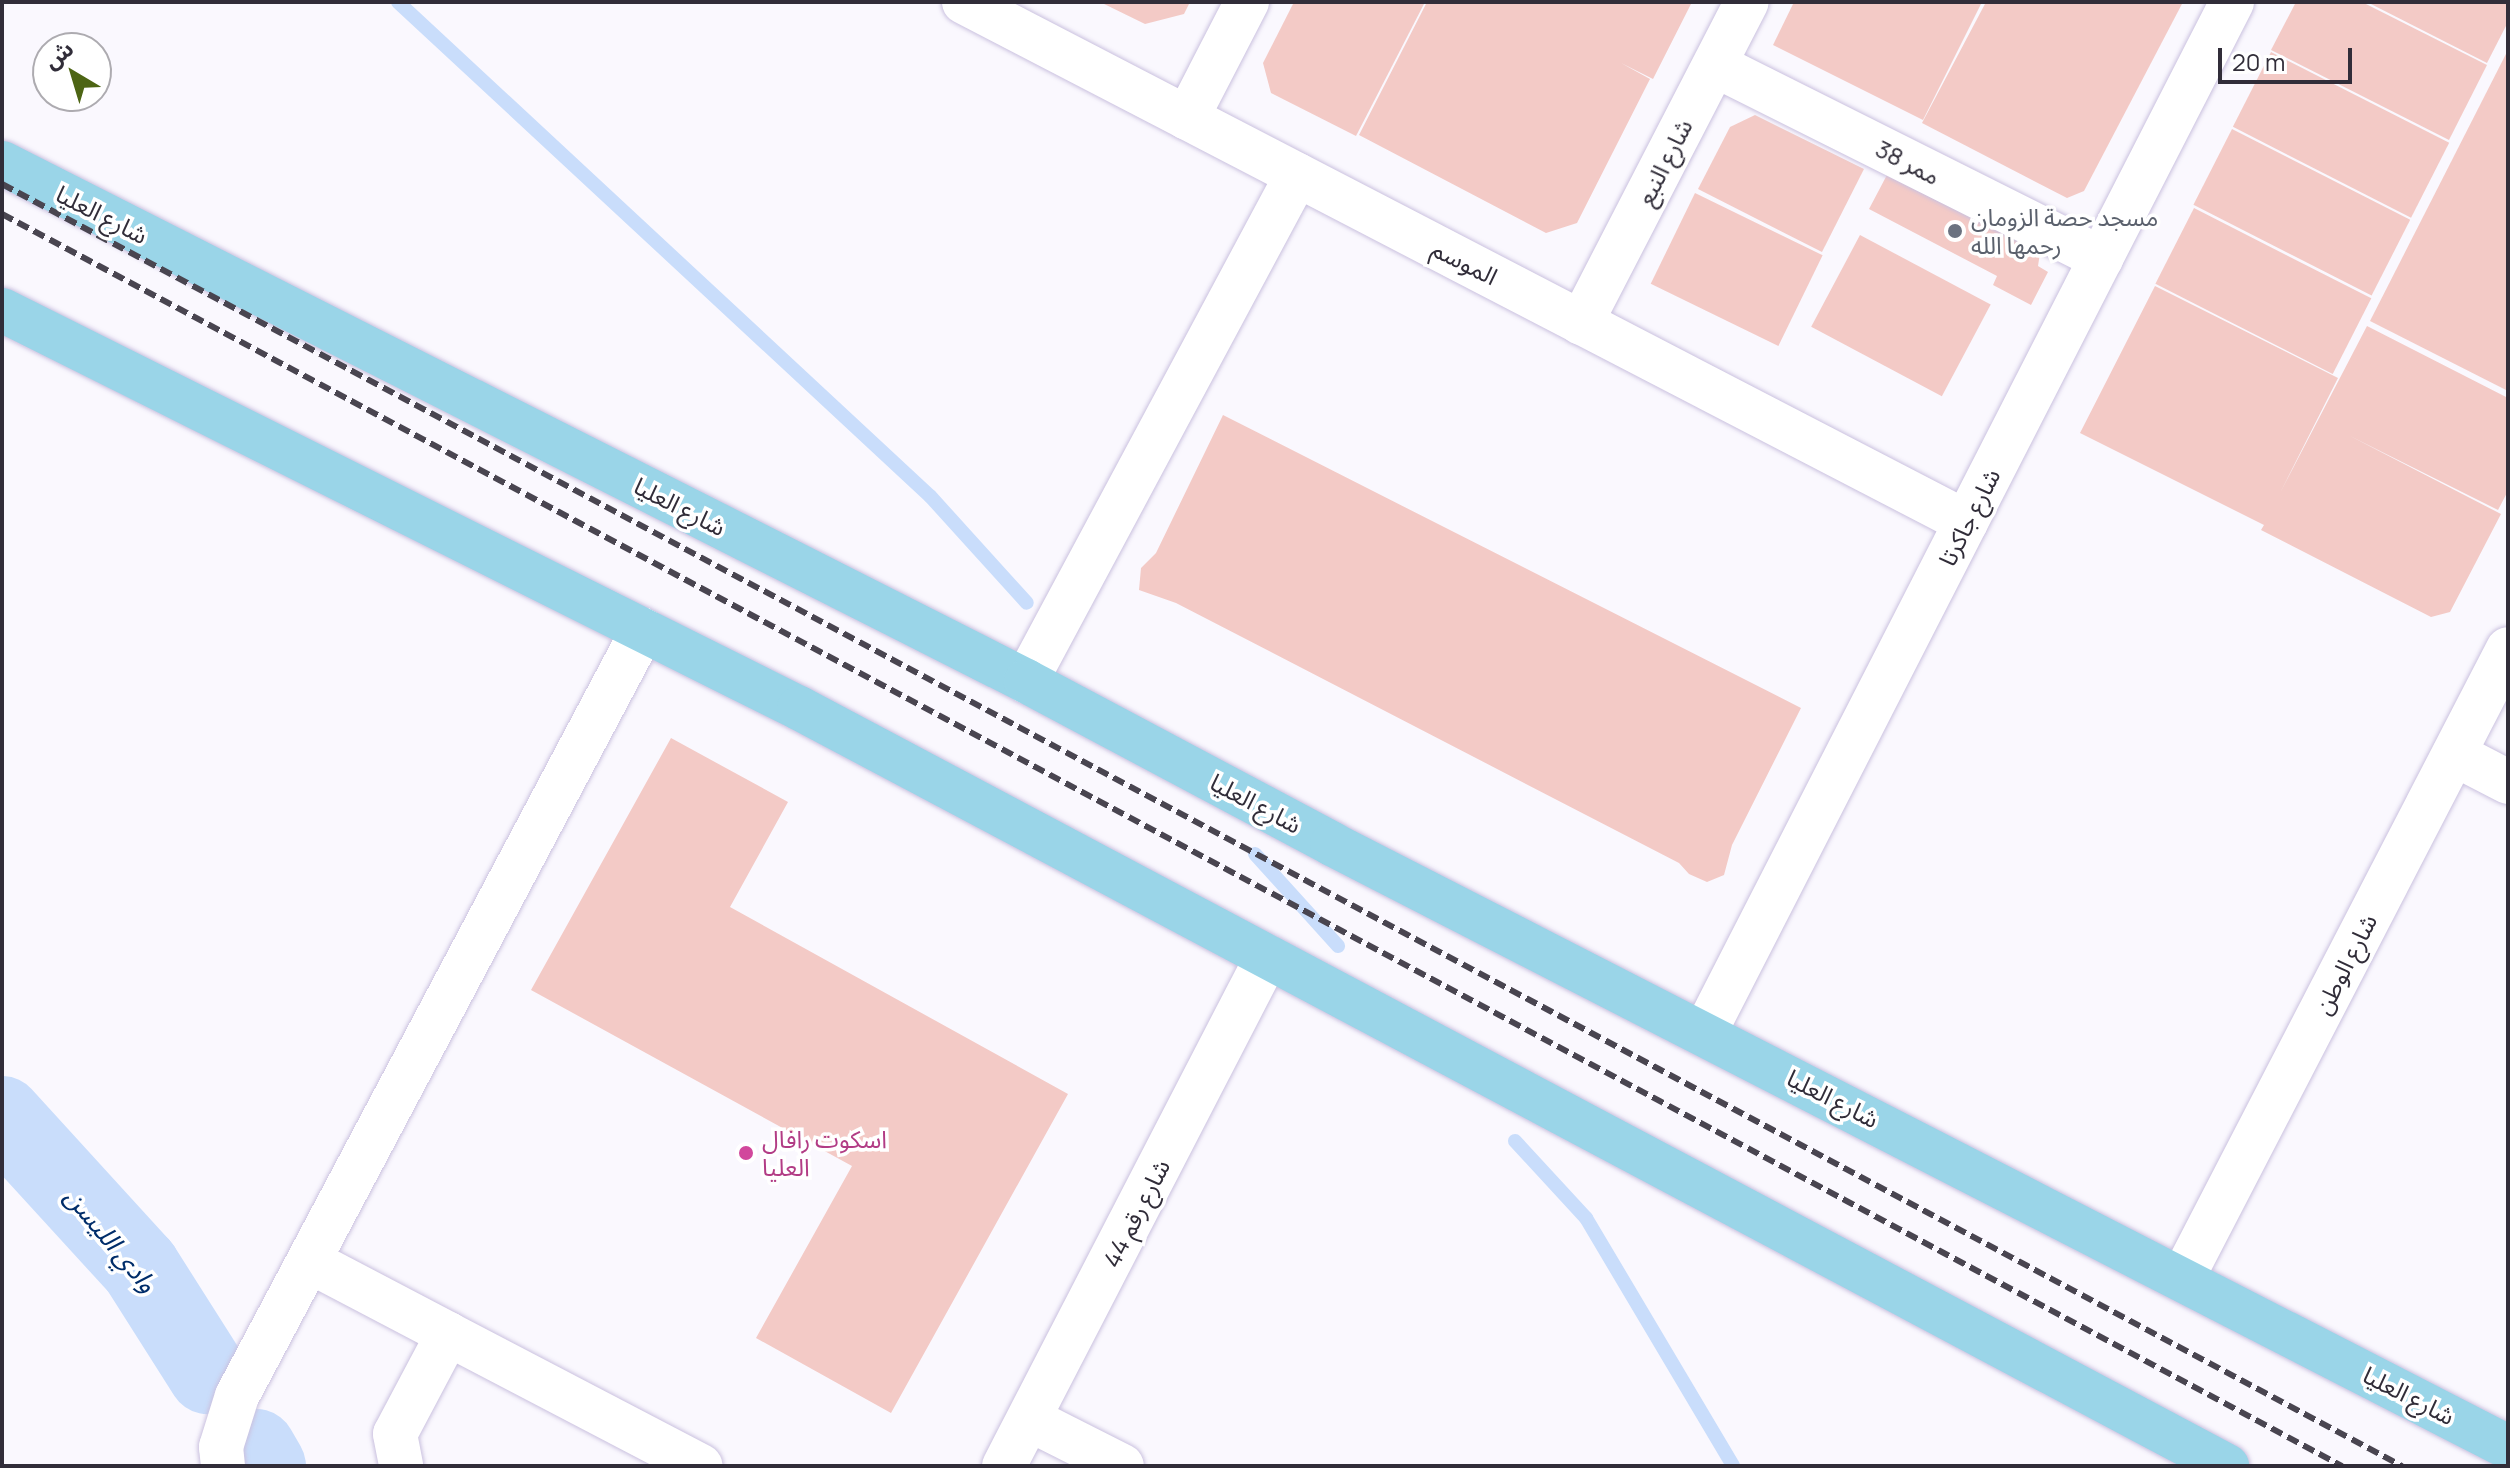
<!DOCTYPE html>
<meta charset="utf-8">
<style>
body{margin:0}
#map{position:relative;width:2510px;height:1468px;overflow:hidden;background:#faf8fe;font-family:Manrope,"Noto Sans Arabic",sans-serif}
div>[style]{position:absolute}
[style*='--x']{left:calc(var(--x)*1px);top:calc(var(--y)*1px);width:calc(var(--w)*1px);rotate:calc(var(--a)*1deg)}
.stream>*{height:14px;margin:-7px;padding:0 7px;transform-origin:7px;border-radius:7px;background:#c9ddfb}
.river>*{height:80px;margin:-40px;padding:0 40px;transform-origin:40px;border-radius:40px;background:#c9ddfb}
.building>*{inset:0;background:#f3cac6;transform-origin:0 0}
.roads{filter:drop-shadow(0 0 2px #cac1df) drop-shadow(0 0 2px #cac1df)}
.minor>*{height:44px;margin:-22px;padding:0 22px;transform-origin:22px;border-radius:22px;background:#fff}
.major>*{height:44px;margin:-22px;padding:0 22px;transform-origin:22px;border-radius:22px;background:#9ad5e8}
.rail>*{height:6px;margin-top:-3px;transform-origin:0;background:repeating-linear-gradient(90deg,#494550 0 12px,transparent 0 18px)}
.dots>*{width:22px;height:22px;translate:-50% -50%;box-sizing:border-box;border:4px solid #fff;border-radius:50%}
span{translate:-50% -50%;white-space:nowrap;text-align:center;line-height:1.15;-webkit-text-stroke:7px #fff;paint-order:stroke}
.street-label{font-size:24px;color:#312d39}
.worship-label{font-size:24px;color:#5b616d}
.left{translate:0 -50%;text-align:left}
.hotel-label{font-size:24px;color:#b23c85}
.water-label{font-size:26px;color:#002d6a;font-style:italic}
.frame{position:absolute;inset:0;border:4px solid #312d39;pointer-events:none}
.north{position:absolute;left:32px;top:32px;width:80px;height:80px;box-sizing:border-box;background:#fff;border:2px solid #adabb0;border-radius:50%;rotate:322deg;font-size:22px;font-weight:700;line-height:32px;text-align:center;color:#312d39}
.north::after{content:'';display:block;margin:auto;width:28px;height:36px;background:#4d6514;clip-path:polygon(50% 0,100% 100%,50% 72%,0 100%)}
.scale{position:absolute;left:2218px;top:48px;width:134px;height:36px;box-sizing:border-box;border:4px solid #312d39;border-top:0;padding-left:10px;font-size:24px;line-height:28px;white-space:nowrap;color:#312d39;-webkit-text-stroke:6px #fff;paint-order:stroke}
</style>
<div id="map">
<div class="stream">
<div style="--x:398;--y:2;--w:726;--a:42.88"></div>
<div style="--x:930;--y:496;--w:144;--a:47.8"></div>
<div style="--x:1255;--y:854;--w:124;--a:47.9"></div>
<div style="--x:1515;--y:1141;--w:105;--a:47.3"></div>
<div style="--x:1586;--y:1218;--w:288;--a:59.3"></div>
</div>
<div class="river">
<div style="--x:2;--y:1116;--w:205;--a:47.6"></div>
<div style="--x:140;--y:1267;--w:127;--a:57.6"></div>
<div style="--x:256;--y:1449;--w:20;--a:60"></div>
</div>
<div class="building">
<div style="clip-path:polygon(1100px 2px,1190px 2px,1184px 14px,1145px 24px)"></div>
<div style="clip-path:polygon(1294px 2px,1425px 2px,1356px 136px,1271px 93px,1263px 63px)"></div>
<div style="clip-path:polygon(1427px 2px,1692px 2px,1653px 79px,1621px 63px,1650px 79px,1577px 223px,1546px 233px,1359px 135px)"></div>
<div style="clip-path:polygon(1794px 2px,1982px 2px,1923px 120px,1773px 45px)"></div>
<div style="clip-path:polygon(1986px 2px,2183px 2px,2084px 191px,2067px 198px,1922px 123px)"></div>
<div style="clip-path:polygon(2296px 2px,2362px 2px,2487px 65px,2449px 140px,2271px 50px)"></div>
<div style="clip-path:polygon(2367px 2px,2508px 2px,2508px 22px,2487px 63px)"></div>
<div style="clip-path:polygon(2508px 50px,2508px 391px,2370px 321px)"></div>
<div style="left:2271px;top:52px;width:200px;height:84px;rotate:27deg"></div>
<div style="clip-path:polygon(1755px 115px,1864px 169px,1822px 252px,1698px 189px,1730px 127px)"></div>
<div style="left:2232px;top:129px;width:200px;height:85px;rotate:27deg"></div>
<div style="clip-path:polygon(1888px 173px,2040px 253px,2038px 266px,2048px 272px,2031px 305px,1993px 285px,1997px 276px,1869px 209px)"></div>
<div style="left:1695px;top:193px;width:142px;height:101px;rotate:26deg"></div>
<div style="left:2194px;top:208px;width:199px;height:85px;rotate:27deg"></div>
<div style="left:1860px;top:235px;width:148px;height:104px;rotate:28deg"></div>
<div style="clip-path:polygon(2155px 286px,2338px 378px,2280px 493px,2367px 326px,2508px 398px,2508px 491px,2498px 510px,2350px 436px,2501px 514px,2450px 612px,2431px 617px,2261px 530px,2264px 525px,2080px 433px)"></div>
<div style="clip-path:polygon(1223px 415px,1801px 708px,1732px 845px,1724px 875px,1707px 882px,1689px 874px,1679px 863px,1176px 603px,1139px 590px,1141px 568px,1156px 553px)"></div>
<div style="clip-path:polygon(671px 738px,788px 802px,730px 907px,1068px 1094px,891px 1413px,756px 1338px,852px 1166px,531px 990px)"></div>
</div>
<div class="roads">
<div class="minor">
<div style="--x:964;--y:2;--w:1129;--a:27.43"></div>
<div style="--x:1715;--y:65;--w:432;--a:26.6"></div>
<div style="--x:1187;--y:118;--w:131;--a:-62.7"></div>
<div style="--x:1581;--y:323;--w:361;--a:-62.7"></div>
<div style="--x:1026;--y:681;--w:574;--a:-61.83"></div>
<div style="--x:2454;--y:754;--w:61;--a:27.4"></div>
<div style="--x:1705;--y:1032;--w:1157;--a:-62.9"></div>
<div style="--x:311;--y:1262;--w:155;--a:27.7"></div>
<div style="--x:448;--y:1334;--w:113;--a:117.9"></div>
<div style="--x:395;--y:1434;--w:33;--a:79"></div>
<div style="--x:2182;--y:1279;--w:709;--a:-62.64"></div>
<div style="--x:448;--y:1334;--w:285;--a:27.6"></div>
<div style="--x:1029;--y:1419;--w:104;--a:26.8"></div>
<div style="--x:223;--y:1466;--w:19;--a:-96"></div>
<div style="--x:221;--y:1447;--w:53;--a:-72.6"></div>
<div style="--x:237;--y:1396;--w:867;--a:-62.08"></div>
<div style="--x:1004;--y:1466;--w:571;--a:-62.67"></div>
</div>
<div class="major">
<div style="--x:2;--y:163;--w:1148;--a:26.83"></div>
<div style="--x:1026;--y:681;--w:347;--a:28"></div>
<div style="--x:1332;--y:844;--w:1322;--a:27.15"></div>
<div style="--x:2;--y:310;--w:891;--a:26.54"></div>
<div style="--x:799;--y:708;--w:1617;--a:27.96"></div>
</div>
</div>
<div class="rail">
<div style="--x:2;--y:184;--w:2721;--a:28.11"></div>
<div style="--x:2;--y:214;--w:2654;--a:28.15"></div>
</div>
<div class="dots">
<div style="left:1955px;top:231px;background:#6b7280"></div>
<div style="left:746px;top:1153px;background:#d1479c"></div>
</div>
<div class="street-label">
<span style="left:1664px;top:162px;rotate:-63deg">شارع النبع</span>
<span style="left:1908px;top:162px;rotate:27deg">ممر 38</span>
<span style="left:102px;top:214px;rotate:27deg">شارع العليا</span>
<span style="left:1465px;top:262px;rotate:27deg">الموسم</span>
<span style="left:680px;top:506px;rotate:27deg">شارع العليا</span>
<span style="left:1969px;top:517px;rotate:-63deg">شارع جاكرتا</span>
<span style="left:1256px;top:803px;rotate:28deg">شارع العليا</span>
<span style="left:2345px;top:964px;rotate:-63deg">شارع الوطن</span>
<span style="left:1833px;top:1098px;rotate:27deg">شارع العليا</span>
<span style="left:1136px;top:1213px;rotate:-63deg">شارع رقم 44</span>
<span style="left:2409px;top:1395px;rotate:27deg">شارع العليا</span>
</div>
<div class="worship-label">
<span class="left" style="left:1971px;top:231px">مسجد حصة الزومان<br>رحمها الله</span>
</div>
<div class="hotel-label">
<span class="left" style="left:762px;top:1153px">اسكوت رافال<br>العليا</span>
</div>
<div class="water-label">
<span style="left:111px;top:1240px;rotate:50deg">وادي الليسن</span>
</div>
<div class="frame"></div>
<div class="north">ش</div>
<div class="scale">20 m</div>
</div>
